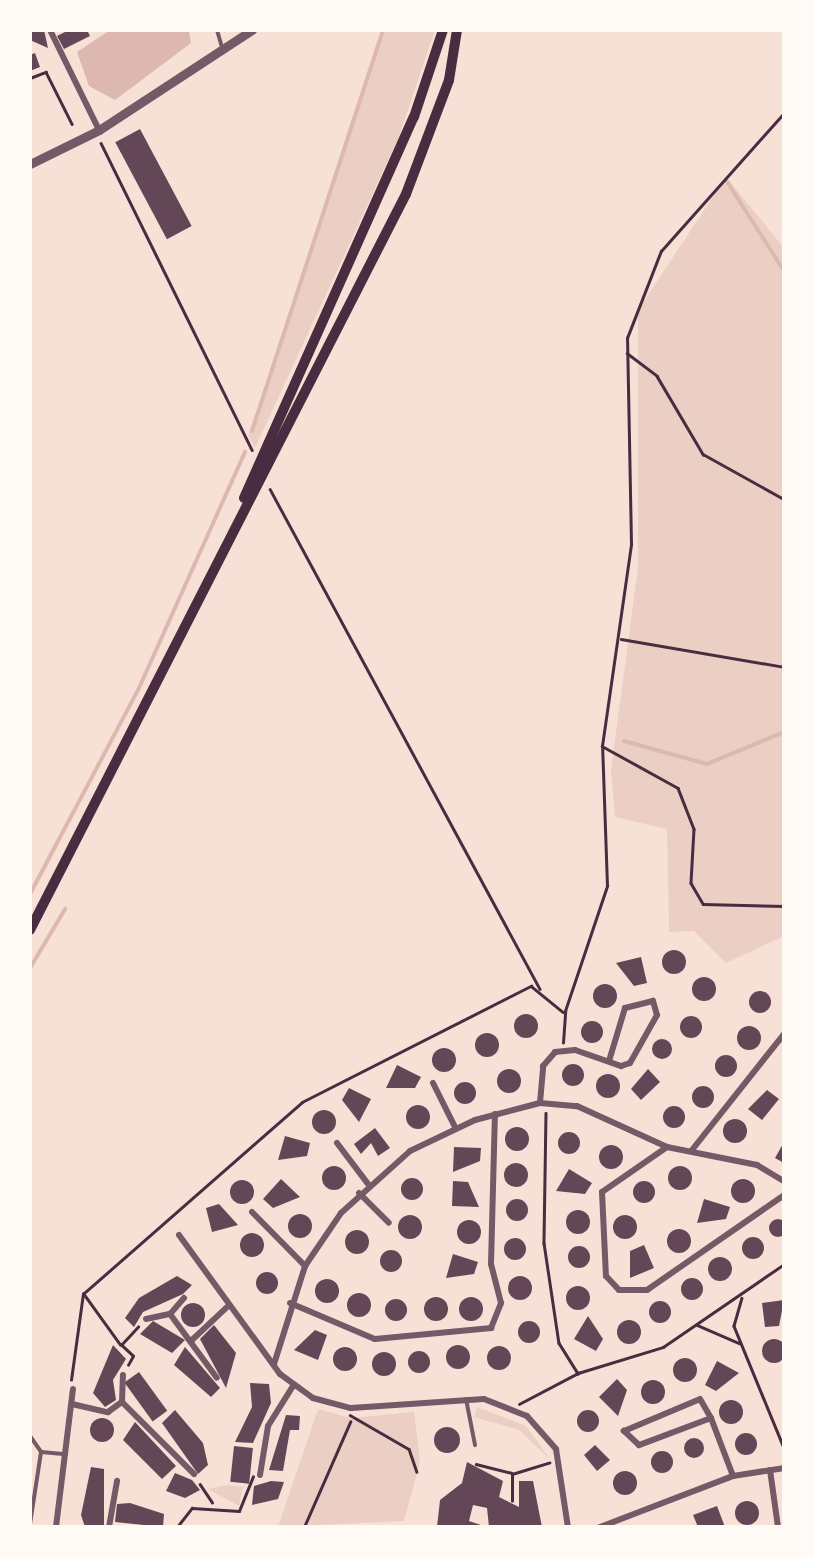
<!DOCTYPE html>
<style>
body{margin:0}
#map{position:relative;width:814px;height:1557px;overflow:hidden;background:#f7e1d7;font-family:Lora,serif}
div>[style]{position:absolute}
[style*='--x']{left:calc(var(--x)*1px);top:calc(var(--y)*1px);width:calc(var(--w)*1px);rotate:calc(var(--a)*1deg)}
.green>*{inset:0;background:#ebcfc5}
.water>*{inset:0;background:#dcb8b0}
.stream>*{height:4px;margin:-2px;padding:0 2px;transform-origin:2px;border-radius:2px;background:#dcb8b0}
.building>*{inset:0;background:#644757;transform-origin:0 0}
.round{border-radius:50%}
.path>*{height:2.5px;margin:-1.25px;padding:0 1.25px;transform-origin:1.25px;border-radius:1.25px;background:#4a2c40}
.service>*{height:4px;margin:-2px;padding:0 2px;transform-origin:2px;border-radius:2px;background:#755966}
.minor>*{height:6px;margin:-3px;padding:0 3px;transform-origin:3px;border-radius:3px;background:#755966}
.tertiary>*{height:9px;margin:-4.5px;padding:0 4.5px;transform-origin:4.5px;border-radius:4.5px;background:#755966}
.primary>*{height:10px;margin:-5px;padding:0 5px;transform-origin:5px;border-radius:5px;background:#4a2c40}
span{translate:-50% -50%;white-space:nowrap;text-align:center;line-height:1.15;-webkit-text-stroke:8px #fffaf5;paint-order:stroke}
.frame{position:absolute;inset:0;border:32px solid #fffaf5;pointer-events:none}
</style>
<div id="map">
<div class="green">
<div style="clip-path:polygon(385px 30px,435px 30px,398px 139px,255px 448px,248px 435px)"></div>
<div style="clip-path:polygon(726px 177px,784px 248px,784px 936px,726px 963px,694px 931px,669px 932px,667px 829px,615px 817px,611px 770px,638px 568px,638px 310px)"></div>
<div style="clip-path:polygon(477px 1407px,526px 1426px,550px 1459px,519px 1430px,474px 1417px)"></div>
<div style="clip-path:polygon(318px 1409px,351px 1418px,414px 1412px,420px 1462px,404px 1521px,278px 1527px)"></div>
<div style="clip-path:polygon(243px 1487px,239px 1506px,208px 1489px,228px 1485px)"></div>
</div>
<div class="water">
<div style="clip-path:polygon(110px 30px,205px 30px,189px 31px,191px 43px,115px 100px,89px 86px,77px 52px)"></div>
</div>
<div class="stream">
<div style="--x:726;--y:180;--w:108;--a:57.5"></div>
<div style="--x:252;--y:431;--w:422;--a:-71.9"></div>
<div style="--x:624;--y:741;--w:86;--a:15.5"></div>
<div style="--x:707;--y:764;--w:83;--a:-22.6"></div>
<div style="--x:30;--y:894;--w:233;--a:-62.1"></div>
<div style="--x:139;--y:688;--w:259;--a:-65.8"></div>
<div style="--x:30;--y:968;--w:69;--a:-59.3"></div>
</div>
<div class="building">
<div style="clip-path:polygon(30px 30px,44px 30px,48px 48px,30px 40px)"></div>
<div style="clip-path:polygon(69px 30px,87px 30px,90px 36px,64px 49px,57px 36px)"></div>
<div style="clip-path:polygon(30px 55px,35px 53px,40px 67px,30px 71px)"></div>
<div style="left:140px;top:129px;width:110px;height:28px;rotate:62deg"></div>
<div class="round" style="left:662px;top:950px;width:24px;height:24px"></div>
<div style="clip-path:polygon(641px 957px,647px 983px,634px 986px,616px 963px)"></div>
<div class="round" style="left:692px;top:977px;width:24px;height:24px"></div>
<div class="round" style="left:593px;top:984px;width:24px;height:24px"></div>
<div class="round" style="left:749px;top:991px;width:22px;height:22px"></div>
<div class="round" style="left:514px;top:1014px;width:24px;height:24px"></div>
<div class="round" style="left:680px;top:1016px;width:22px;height:22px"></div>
<div class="round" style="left:581px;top:1021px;width:22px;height:22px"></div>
<div class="round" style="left:737px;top:1026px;width:24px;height:24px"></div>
<div class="round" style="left:475px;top:1033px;width:24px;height:24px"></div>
<div class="round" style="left:652px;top:1039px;width:20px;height:20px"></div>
<div class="round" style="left:432px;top:1048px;width:24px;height:24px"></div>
<div class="round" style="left:715px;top:1055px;width:22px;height:22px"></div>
<div class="round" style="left:562px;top:1064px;width:22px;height:22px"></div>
<div style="clip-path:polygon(397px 1065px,421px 1077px,415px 1088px,386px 1088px)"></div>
<div style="clip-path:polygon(648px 1069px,660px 1082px,641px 1100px,631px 1089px)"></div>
<div class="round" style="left:497px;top:1069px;width:24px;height:24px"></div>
<div class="round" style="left:596px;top:1074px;width:24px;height:24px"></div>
<div class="round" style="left:454px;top:1082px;width:22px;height:22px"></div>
<div class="round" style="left:692px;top:1086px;width:22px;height:22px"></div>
<div style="clip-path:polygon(349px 1088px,371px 1099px,359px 1122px,342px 1100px)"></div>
<div style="clip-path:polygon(767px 1090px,779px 1099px,762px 1120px,748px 1109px)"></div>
<div class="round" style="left:406px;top:1105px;width:24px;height:24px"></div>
<div class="round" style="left:663px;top:1106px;width:22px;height:22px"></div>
<div class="round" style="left:312px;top:1110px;width:24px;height:24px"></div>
<div class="round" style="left:723px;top:1119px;width:24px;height:24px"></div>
<div class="round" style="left:505px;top:1127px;width:24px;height:24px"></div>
<div style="clip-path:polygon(375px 1128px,390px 1148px,378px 1156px,371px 1143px,361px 1154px,354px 1144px)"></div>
<div class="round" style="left:558px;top:1132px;width:22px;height:22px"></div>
<div style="clip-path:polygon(285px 1136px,310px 1143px,307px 1156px,278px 1160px)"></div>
<div style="clip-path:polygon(784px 1142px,784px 1163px,775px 1158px)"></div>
<div class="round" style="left:599px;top:1145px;width:24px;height:24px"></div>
<div style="clip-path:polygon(454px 1147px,481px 1148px,480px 1161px,453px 1172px)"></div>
<div class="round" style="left:504px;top:1163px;width:24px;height:24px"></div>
<div class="round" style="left:668px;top:1166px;width:24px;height:24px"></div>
<div class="round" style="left:322px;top:1166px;width:24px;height:24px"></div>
<div style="clip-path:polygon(569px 1169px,592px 1183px,585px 1194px,556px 1191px)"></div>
<div class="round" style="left:401px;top:1178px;width:22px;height:22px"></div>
<div style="clip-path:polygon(281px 1179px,300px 1197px,273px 1208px,263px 1199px)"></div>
<div class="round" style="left:731px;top:1179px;width:24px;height:24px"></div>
<div class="round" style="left:230px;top:1180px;width:24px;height:24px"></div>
<div class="round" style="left:633px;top:1181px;width:22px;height:22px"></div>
<div style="clip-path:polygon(453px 1181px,468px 1182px,479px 1207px,452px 1206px)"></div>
<div class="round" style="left:506px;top:1199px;width:22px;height:22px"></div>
<div style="clip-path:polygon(704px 1199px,730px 1207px,726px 1219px,697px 1223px)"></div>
<div style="clip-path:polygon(219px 1204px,238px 1225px,212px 1232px,206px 1208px)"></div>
<div class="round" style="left:566px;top:1210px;width:24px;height:24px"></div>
<div class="round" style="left:288px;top:1214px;width:24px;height:24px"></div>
<div class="round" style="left:398px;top:1215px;width:24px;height:24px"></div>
<div class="round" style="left:613px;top:1215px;width:24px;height:24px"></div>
<div class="round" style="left:769px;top:1219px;width:18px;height:18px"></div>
<div class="round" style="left:457px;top:1220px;width:24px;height:24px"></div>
<div class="round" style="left:667px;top:1229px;width:24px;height:24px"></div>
<div class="round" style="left:345px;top:1230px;width:24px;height:24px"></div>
<div class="round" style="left:240px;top:1233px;width:24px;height:24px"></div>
<div class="round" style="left:742px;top:1237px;width:22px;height:22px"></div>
<div class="round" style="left:504px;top:1238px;width:22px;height:22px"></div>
<div style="clip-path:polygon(644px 1245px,654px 1268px,630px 1278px,630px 1251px)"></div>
<div class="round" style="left:568px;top:1246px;width:22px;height:22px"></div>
<div class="round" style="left:380px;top:1250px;width:22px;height:22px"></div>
<div style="clip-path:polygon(453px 1254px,478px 1262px,474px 1274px,446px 1278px)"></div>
<div class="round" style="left:708px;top:1257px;width:24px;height:24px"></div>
<div class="round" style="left:256px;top:1272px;width:22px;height:22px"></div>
<div style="clip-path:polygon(177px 1276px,192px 1285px,183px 1294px,143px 1312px,134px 1327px,125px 1318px,139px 1298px)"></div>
<div class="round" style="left:508px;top:1276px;width:24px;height:24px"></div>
<div class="round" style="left:681px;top:1278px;width:22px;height:22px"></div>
<div class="round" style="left:315px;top:1279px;width:24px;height:24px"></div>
<div class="round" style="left:566px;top:1286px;width:24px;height:24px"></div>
<div class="round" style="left:347px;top:1293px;width:24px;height:24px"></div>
<div class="round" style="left:459px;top:1297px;width:24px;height:24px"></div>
<div class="round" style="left:424px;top:1297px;width:24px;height:24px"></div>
<div class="round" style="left:385px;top:1299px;width:22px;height:22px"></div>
<div style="clip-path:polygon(784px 1300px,779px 1326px,765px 1327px,762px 1303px)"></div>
<div class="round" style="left:649px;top:1301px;width:22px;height:22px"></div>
<div class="round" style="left:181px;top:1303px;width:24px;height:24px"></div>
<div style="clip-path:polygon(588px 1316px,603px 1339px,596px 1351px,574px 1339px)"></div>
<div class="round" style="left:617px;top:1320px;width:24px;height:24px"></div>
<div class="round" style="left:518px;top:1321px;width:22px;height:22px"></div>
<div style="clip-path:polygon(153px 1321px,185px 1340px,172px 1353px,140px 1334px)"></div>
<div style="clip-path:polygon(214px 1325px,236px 1353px,226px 1388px,200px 1339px)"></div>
<div style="clip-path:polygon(315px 1330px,327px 1335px,318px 1360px,294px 1350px)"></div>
<div class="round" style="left:762px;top:1339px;width:24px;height:24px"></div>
<div style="clip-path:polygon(113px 1345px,126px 1359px,113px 1380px,116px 1400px,105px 1407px,93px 1393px)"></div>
<div class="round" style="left:446px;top:1345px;width:24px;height:24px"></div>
<div class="round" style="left:487px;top:1346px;width:24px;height:24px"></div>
<div style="clip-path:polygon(185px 1347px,220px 1388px,211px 1397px,174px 1365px)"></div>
<div class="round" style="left:333px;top:1347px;width:24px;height:24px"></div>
<div class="round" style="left:408px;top:1351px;width:22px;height:22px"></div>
<div class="round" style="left:372px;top:1352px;width:24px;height:24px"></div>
<div class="round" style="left:673px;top:1358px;width:24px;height:24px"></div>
<div style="clip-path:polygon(717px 1361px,739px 1373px,716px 1391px,705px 1385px)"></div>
<div style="left:139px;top:1372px;width:48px;height:18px;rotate:54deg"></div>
<div style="clip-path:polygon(617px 1379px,627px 1390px,618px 1416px,599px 1397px)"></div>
<div class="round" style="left:641px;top:1380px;width:24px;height:24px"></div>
<div style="clip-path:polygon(250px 1383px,269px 1384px,271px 1403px,253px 1443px,235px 1442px,252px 1407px)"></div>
<div class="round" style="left:719px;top:1400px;width:24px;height:24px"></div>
<div class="round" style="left:577px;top:1410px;width:22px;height:22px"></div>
<div style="clip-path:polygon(175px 1410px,203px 1443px,208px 1465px,198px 1474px,162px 1423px)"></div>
<div style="clip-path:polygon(286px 1415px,300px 1416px,299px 1430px,290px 1430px,283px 1471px,269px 1470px)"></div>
<div class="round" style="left:90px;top:1418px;width:24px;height:24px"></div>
<div style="clip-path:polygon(135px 1422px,176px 1466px,162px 1479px,123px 1440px)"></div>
<div class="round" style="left:434px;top:1427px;width:26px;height:26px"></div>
<div class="round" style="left:735px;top:1433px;width:22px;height:22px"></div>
<div class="round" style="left:684px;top:1438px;width:20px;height:20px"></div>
<div style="clip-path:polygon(595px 1445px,610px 1460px,597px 1471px,584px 1455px)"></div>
<div style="left:234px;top:1446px;width:19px;height:36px;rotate:6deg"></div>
<div class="round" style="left:651px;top:1451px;width:22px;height:22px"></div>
<div style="clip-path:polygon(467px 1462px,503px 1481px,499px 1497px,519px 1507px,519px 1481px,533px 1481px,542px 1527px,489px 1527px,487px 1508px,473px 1505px,469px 1521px,487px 1527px,437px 1527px,440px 1500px,462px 1483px)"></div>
<div style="clip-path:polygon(91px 1467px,104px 1469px,104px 1527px,85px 1527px,81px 1515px)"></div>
<div class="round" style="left:613px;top:1471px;width:24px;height:24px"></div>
<div style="clip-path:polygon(175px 1473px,192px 1480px,200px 1490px,185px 1498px,166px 1491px)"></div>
<div style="clip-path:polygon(271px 1481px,284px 1482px,278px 1499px,252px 1505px,254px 1486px)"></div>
<div class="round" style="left:735px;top:1501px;width:24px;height:24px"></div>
<div style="clip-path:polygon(130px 1503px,164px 1514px,163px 1527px,115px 1522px,117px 1504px)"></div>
<div style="clip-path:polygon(717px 1506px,725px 1527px,698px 1527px,693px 1515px)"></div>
</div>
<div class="path">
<div style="--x:30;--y:78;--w:17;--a:-21"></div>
<div style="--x:46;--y:72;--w:58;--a:63.4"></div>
<div style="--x:101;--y:143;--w:342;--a:63.8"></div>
<div style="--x:627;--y:353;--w:38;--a:37"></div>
<div style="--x:657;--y:376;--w:91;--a:59.5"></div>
<div style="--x:703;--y:454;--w:93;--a:29.1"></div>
<div style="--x:270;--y:489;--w:568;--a:61.63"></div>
<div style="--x:621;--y:639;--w:165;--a:9.7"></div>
<div style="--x:602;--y:746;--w:87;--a:28.9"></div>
<div style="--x:678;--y:788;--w:44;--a:68.7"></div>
<div style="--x:694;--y:829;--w:54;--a:93.2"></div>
<div style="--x:691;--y:883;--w:24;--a:60"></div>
<div style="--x:703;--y:904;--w:81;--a:1.4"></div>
<div style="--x:563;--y:1043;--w:32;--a:-86"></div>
<div style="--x:565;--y:1011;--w:132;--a:-71.4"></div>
<div style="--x:607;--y:886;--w:140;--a:-92"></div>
<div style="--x:602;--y:746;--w:204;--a:-81.8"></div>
<div style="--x:631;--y:544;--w:206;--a:-91.1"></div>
<div style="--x:627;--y:338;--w:93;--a:-68.7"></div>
<div style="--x:661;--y:251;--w:185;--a:-48.3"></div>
<div style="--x:546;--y:1113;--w:130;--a:90.9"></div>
<div style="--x:544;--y:1243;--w:101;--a:81.5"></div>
<div style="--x:559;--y:1343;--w:36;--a:58"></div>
<div style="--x:578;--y:1373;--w:89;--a:-17"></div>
<div style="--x:663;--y:1347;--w:147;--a:-34.4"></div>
<div style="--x:84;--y:1294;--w:62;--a:54.2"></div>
<div style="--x:742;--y:1298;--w:29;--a:106"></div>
<div style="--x:734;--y:1326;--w:132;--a:67.7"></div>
<div style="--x:697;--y:1325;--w:46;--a:23.2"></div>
<div style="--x:128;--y:1365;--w:10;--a:-61"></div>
<div style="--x:133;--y:1356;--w:16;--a:-137"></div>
<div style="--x:121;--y:1345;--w:25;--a:-47"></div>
<div style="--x:71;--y:1380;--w:87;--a:-82.1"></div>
<div style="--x:83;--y:1294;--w:291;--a:-41.2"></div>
<div style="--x:302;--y:1102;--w:257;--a:-26.9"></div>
<div style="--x:531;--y:986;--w:41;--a:39.1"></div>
<div style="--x:519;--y:1404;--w:67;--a:-27.7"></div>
<div style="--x:350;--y:1415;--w:68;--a:30"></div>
<div style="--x:409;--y:1449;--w:24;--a:71"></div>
<div style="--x:476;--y:1464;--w:36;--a:14"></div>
<div style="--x:200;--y:1484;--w:22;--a:56"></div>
<div style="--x:512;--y:1501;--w:27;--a:-90"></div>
<div style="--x:512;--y:1474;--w:39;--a:-17"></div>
<div style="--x:177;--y:1527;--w:24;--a:-52"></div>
<div style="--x:192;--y:1508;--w:47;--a:3.7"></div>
<div style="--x:239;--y:1511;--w:37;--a:-68"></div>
<div style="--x:304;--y:1527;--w:115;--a:-66.3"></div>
</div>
<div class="service">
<div style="--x:217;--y:30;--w:18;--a:74"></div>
<div style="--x:466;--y:1399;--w:47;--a:78.9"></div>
<div style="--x:30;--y:1436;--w:19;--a:55"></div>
<div style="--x:41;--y:1452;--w:25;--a:5"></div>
<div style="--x:30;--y:1524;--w:73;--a:-81.3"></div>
</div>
<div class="minor">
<div style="--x:50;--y:30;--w:111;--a:63.9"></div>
<div style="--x:433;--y:1083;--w:49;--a:63.4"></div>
<div style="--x:540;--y:1103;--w:37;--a:-85"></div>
<div style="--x:543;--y:1066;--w:18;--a:-49"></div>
<div style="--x:555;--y:1052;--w:20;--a:-6"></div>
<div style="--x:575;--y:1050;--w:49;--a:19.2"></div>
<div style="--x:621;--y:1066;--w:9;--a:-18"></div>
<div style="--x:630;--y:1063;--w:55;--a:-60.6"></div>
<div style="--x:657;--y:1015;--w:15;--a:-106"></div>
<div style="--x:653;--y:1001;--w:29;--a:166"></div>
<div style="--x:625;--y:1008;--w:55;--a:106.8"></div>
<div style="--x:337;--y:1143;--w:51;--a:52.9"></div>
<div style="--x:667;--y:1147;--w:79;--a:145.3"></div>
<div style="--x:602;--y:1192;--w:84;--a:87.3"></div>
<div style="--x:606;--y:1276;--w:19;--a:47"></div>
<div style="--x:619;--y:1290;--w:28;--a:0"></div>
<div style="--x:647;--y:1290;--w:167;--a:-34.7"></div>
<div style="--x:692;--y:1150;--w:148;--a:-51.6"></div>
<div style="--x:359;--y:1193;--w:42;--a:45"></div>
<div style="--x:252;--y:1212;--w:76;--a:45.5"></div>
<div style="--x:179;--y:1235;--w:172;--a:54"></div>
<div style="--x:280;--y:1374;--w:41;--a:36"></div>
<div style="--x:313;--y:1398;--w:39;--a:15"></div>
<div style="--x:351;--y:1408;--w:133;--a:-3.9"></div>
<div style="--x:484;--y:1399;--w:46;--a:21.6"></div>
<div style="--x:527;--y:1416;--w:44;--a:48.7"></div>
<div style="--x:556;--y:1449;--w:79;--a:81.3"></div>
<div style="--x:184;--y:1298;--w:21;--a:131"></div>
<div style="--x:170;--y:1314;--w:79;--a:53.7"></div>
<div style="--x:290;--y:1303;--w:92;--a:23"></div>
<div style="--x:375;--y:1339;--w:117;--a:-5.4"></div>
<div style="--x:491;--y:1328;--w:27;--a:-68"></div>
<div style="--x:501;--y:1303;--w:40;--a:-104.4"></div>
<div style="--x:491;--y:1264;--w:150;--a:-88.5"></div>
<div style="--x:146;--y:1319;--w:25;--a:-12"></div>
<div style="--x:192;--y:1340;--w:48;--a:-43.3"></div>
<div style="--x:274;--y:1364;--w:103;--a:-72.4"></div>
<div style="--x:305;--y:1266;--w:64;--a:-55.8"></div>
<div style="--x:341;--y:1213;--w:93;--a:-41.9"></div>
<div style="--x:410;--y:1151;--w:72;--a:-25.5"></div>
<div style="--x:475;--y:1120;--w:67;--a:-14.7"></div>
<div style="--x:540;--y:1103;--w:37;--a:5"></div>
<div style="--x:577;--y:1106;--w:99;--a:24.5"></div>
<div style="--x:667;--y:1147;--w:92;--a:11.3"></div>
<div style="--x:757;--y:1165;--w:31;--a:31"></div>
<div style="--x:122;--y:1402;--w:27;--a:-88"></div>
<div style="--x:72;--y:1404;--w:37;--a:13"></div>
<div style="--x:108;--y:1412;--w:17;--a:-36"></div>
<div style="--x:122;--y:1402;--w:102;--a:45"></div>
<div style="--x:711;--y:1418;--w:77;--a:159.4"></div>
<div style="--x:639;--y:1445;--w:21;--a:-137"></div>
<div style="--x:624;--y:1431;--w:82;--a:-22.8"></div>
<div style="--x:700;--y:1399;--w:22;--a:60"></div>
<div style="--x:711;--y:1418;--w:62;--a:69.2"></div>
<div style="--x:770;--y:1470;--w:58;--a:82"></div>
<div style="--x:260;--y:1475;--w:50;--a:-80.7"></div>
<div style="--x:268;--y:1426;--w:47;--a:-58"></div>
<div style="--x:56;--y:1527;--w:139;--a:-83"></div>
<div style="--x:109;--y:1527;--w:47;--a:-80.1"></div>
<div style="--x:600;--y:1527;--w:142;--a:-21"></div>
<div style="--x:733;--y:1476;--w:52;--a:-8.9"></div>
</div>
<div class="tertiary">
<div style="--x:30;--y:164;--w:77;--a:-26.2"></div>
<div style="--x:99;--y:130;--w:183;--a:-33.2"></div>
</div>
<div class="primary">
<div style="--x:244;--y:498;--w:417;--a:-66"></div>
<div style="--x:414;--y:117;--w:92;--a:-71.6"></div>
<div style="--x:30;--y:930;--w:826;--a:-62.94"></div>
<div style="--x:406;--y:194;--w:122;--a:-69.3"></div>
<div style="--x:449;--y:80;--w:51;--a:-80.9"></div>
</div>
<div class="frame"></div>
</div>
